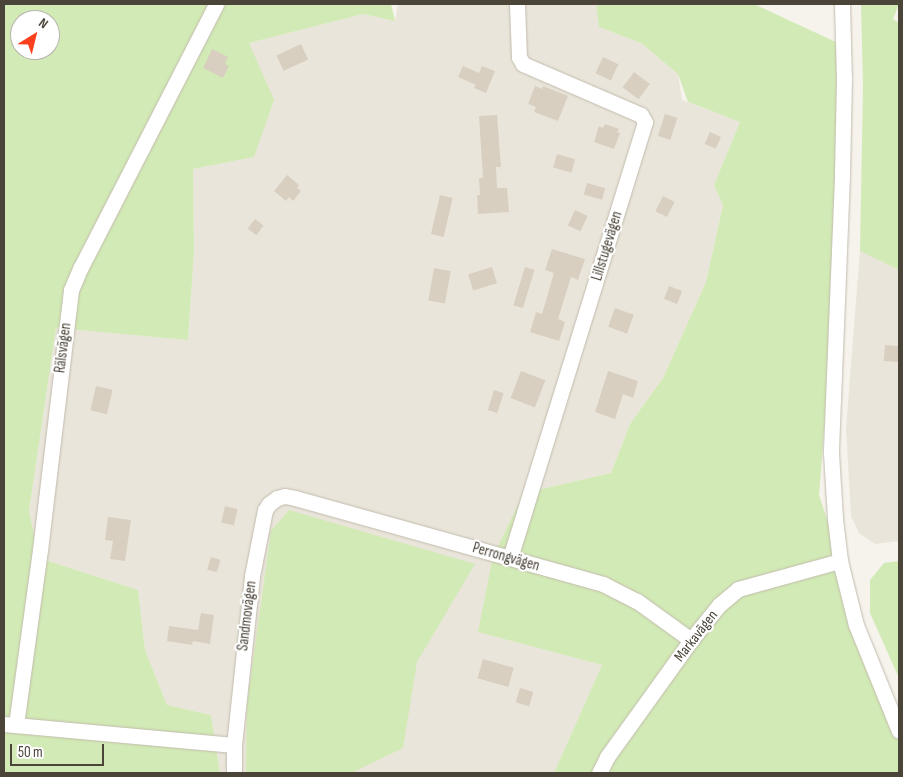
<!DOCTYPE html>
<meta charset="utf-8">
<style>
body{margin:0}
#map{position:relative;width:903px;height:777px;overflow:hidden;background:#f6f3ec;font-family:"Sofia Sans Condensed",sans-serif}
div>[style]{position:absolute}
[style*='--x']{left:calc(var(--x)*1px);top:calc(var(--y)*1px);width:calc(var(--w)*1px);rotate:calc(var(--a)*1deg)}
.residential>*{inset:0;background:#eae5da}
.green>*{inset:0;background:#d2eab5}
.building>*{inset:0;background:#d8cfc1;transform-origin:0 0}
.roads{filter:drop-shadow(0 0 1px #c2bbae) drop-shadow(0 0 1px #c2bbae)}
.minor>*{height:15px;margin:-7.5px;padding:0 7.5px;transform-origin:7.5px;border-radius:7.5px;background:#fff}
span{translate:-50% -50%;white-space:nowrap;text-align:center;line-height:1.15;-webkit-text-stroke:4.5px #fff;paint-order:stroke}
.street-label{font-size:15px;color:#4b4439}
.frame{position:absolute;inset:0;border:5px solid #4b4439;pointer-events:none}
.north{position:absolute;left:10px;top:10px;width:50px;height:50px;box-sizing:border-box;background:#fff;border:1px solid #b7b4b0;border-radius:50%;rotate:36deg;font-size:14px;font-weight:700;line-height:20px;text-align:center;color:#4b4439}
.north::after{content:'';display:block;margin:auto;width:18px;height:22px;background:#fc3f1d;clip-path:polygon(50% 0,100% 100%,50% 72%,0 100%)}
.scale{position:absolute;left:10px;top:744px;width:94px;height:22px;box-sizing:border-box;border:2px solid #4b4439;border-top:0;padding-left:6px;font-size:15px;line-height:18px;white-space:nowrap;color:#4b4439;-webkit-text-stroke:4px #fff;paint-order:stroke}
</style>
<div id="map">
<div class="residential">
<div style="clip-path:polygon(398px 4px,596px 4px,599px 27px,641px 43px,678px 74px,682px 100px,740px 122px,714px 185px,723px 205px,706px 282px,663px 378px,630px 424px,611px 473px,524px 493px,479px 632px,602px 665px,554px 773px,220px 773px,211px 715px,167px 705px,145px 650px,138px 590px,39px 558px,29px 511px,56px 328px,188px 340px,194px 252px,193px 169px,254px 157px,249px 43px,363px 14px,395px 21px)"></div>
<div style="clip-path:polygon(860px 251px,899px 270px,899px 541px,875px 544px,859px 533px,851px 516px,846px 428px)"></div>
</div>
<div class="green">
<div style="clip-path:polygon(evenodd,4px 4px,391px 4px,395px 21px,363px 14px,249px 43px,274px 100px,254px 157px,193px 169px,194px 252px,188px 340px,56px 328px,29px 511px,39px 558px,138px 590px,145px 650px,167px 705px,211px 715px,220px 773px,4px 773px,4px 4px,20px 20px,50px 20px,50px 50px,20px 50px,20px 20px)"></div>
<div style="clip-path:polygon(596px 4px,754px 4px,840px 44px,831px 343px,819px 495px,899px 736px,899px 773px,554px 773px,602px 665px,478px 632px,493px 556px,524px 493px,611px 473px,630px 424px,663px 378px,706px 282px,723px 205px,714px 185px,740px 122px,688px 102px,678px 74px,641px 43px,599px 27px)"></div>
<div style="clip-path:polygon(861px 4px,899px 4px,893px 19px,899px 23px,899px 270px,860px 251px,863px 86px)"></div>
<div style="clip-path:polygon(289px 510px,475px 564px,417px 662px,403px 748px,351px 773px,246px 773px,247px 704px,271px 531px)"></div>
<div style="clip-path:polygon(899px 561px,899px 678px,870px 613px,870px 580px,884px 563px)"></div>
</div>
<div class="building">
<div style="left:301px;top:44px;width:17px;height:27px;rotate:65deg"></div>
<div style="clip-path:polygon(212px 49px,228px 57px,225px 64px,229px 66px,223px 78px,203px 68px)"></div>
<div style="left:603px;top:57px;width:17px;height:18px;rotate:25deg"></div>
<div style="clip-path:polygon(463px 66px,479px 73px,482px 66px,495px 71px,486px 93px,474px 88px,476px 85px,458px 77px)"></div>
<div style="left:634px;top:72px;width:20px;height:19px;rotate:37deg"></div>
<div style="clip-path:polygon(535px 86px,542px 89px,543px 86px,568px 96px,558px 121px,534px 112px,536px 107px,528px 104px)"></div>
<div style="left:665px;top:114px;width:13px;height:23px;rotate:18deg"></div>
<div style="clip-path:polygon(497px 115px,501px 167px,496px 167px,497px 188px,507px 188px,509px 212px,478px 214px,477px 195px,480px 195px,479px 178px,483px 178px,479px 116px)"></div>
<div style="clip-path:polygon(605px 124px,619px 129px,617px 132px,620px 133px,614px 149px,594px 142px,599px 126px,603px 128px)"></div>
<div style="left:710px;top:132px;width:12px;height:13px;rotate:24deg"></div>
<div style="left:557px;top:154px;width:19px;height:14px;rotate:16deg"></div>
<div style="clip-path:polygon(287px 175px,299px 185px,297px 188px,301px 191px,293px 201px,289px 197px,286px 201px,274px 191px)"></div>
<div style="left:587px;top:183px;width:19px;height:12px;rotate:16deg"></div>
<div style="left:440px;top:195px;width:13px;height:40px;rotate:13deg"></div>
<div style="left:663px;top:196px;width:13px;height:17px;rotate:27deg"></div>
<div style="left:575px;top:210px;width:14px;height:17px;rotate:25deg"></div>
<div style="left:255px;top:219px;width:11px;height:12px;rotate:38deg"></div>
<div style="clip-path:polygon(552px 249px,585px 259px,578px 280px,571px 277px,558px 319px,565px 322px,559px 341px,530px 332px,536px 312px,542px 314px,554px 273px,545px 270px)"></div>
<div style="left:492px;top:267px;width:17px;height:25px;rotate:73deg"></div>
<div style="left:525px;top:267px;width:10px;height:40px;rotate:17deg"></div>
<div style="left:434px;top:268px;width:17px;height:33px;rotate:10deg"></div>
<div style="left:669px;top:286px;width:14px;height:14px;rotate:21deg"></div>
<div style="left:615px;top:308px;width:20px;height:20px;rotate:20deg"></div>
<div style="left:885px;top:345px;width:14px;height:16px;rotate:4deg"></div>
<div style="left:521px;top:371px;width:26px;height:29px;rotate:21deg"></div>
<div style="clip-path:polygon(608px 371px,638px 381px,633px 398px,623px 394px,615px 419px,595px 412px)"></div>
<div style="left:96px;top:386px;width:17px;height:25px;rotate:13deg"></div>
<div style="left:494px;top:390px;width:10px;height:21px;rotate:17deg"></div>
<div style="left:225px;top:506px;width:13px;height:17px;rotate:13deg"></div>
<div style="clip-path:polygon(108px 517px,131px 520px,125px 561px,110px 559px,113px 541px,105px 540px)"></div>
<div style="left:211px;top:557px;width:10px;height:13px;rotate:17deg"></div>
<div style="clip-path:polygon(201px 613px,214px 615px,210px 644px,193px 641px,192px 645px,167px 641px,169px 626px,198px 630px)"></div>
<div style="left:483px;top:659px;width:32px;height:20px;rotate:16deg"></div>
<div style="left:520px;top:688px;width:14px;height:15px;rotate:17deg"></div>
</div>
<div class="roads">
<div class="minor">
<div style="--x:842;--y:4;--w:74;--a:88.5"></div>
<div style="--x:844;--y:78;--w:98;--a:91.2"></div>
<div style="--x:842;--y:176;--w:277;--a:92.3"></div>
<div style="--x:831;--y:453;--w:66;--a:86.5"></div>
<div style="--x:835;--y:519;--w:42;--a:83.2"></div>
<div style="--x:840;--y:561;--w:66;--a:76"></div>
<div style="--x:856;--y:625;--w:114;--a:67.9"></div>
<div style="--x:510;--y:558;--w:456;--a:-72.8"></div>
<div style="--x:645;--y:122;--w:8;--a:-120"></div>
<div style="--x:641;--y:115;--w:129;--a:-156.6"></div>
<div style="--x:523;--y:64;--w:8;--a:-120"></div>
<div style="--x:519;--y:57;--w:53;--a:-92.2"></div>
<div style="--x:4;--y:724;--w:231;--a:5.2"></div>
<div style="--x:16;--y:725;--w:177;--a:-82.2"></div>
<div style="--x:40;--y:550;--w:262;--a:-83.2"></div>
<div style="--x:71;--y:290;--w:25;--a:-67"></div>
<div style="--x:81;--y:267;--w:296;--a:-62.8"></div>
<div style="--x:234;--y:773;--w:28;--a:-90"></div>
<div style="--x:234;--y:745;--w:170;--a:-83.9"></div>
<div style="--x:252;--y:576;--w:67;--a:-78.9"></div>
<div style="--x:265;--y:510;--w:7;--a:-56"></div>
<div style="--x:269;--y:504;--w:10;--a:-37"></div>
<div style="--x:277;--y:498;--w:8;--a:-14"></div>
<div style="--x:285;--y:496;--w:10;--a:11"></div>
<div style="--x:295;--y:498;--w:320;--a:15.6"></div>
<div style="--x:603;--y:584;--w:38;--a:27"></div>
<div style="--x:637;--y:601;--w:67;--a:35.8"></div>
<div style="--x:599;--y:773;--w:18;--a:-63"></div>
<div style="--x:607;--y:757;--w:144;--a:-54.3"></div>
<div style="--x:691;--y:640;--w:45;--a:-51.3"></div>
<div style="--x:719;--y:605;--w:25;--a:-40"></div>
<div style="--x:738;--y:589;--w:106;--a:-15.4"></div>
</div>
</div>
<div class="street-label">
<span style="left:607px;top:246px;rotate:-73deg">Lillstugevägen</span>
<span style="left:63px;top:348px;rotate:-83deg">Rälsvägen</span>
<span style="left:506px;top:557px;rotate:16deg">Perrongvägen</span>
<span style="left:247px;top:616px;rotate:-83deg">Sandmovägen</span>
<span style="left:696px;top:636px;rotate:-52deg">Markavägen</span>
</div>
<div class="frame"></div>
<div class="north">N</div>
<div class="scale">50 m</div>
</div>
